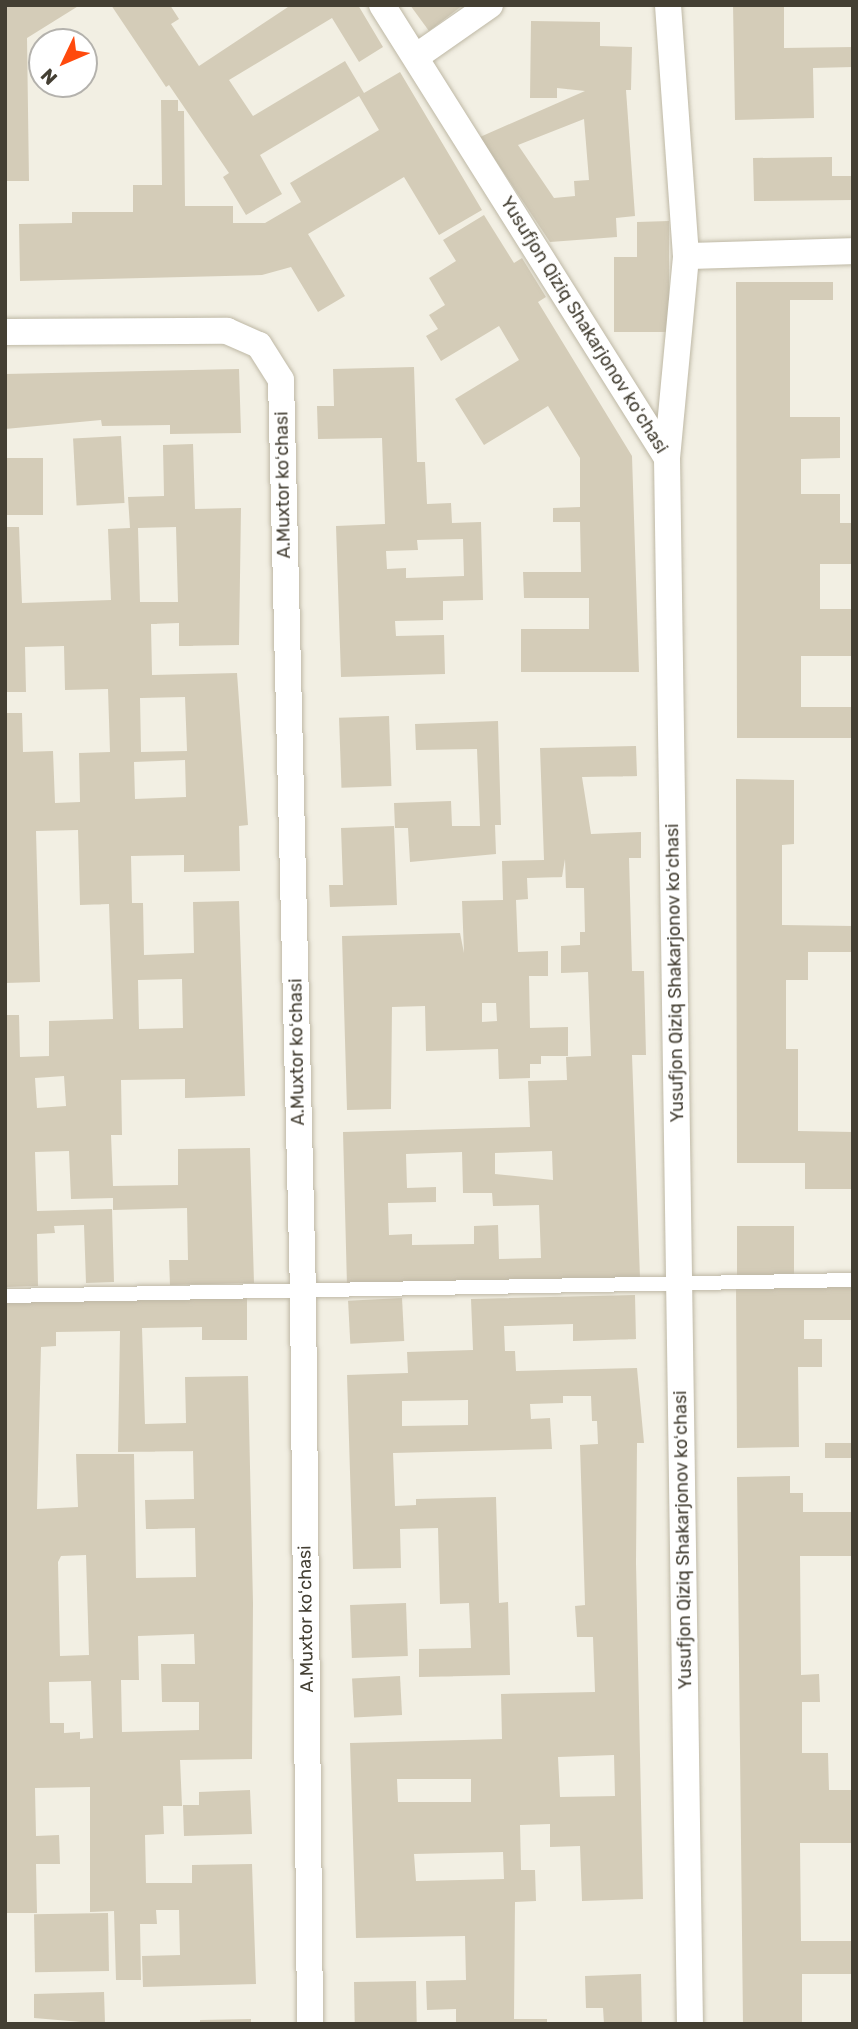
<!DOCTYPE html>
<meta charset="utf-8">
<style>
body{margin:0}
#map{position:relative;width:858px;height:2029px;overflow:hidden;background:#f2efe3;font-family:Rubik,sans-serif}
div>[style]{position:absolute}
[style*='--x']{left:calc(var(--x)*1px);top:calc(var(--y)*1px);width:calc(var(--w)*1px);rotate:calc(var(--a)*1deg)}
.building>*{inset:0;background:#d4ccb8;transform-origin:0 0}
.roads{filter:drop-shadow(0 0 2px #beb8a5) drop-shadow(0 0 2px #beb8a5)}
.lane>*{height:14px;margin:-7px;padding:0 7px;transform-origin:7px;border-radius:7px;background:#fff}
.street>*{height:26px;margin:-13px;padding:0 13px;transform-origin:13px;border-radius:13px;background:#fff}
span{translate:-50% -50%;white-space:nowrap;text-align:center;line-height:1.15;-webkit-text-stroke:6px #fff;paint-order:stroke}
.street-label{font-size:18px;color:#443f33}
.frame{position:absolute;inset:0;border:7px solid #443f33;pointer-events:none}
.north{position:absolute;left:28px;top:28px;width:70px;height:70px;box-sizing:border-box;background:#fff;border:2px solid #b4b2ad;border-radius:50%;rotate:226deg;font-size:19px;font-weight:700;line-height:28px;text-align:center;color:#443f33}
.north::after{content:'';display:block;margin:auto;width:24px;height:32px;background:#ff4a0d;clip-path:polygon(50% 0,100% 100%,50% 72%,0 100%)}
</style>
<div id="map">
<div class="building">
<div style="clip-path:polygon(5px 5px,80px 5px,27px 38px,29px 181px,5px 181px)"></div>
<div style="clip-path:polygon(111px 5px,170px 5px,179px 19px,171px 24px,199px 66px,291px 5px,358px 5px,383px 47px,359px 62px,332px 18px,229px 80px,253px 116px,345px 61px,364px 93px,400px 72px,482px 210px,439px 235px,404px 177px,308px 234px,345px 296px,318px 312px,291px 267px,262px 275px,20px 281px,19px 224px,72px 223px,72px 212px,133px 212px,133px 185px,162px 185px,161px 100px,178px 100px,178px 111px,184px 111px,185px 206px,233px 206px,233px 223px,265px 223px,301px 202px,290px 183px,379px 130px,359px 96px,260px 155px,282px 194px,246px 215px,223px 177px,229px 173px,169px 85px,166px 87px)"></div>
<div style="clip-path:polygon(410px 5px,463px 5px,429px 31px)"></div>
<div style="clip-path:polygon(733px 5px,784px 5px,784px 48px,853px 47px,853px 67px,813px 68px,814px 118px,735px 120px)"></div>
<div style="clip-path:polygon(evenodd,531px 21px,600px 22px,600px 46px,632px 47px,631px 90px,626px 90px,635px 216px,616px 218px,617px 237px,550px 242px,480px 137px,585px 91px,557px 88px,557px 98px,530px 98px,531px 21px,584px 119px,589px 180px,574px 181px,575px 196px,554px 198px,518px 145px,584px 119px)"></div>
<div style="clip-path:polygon(832px 157px,832px 176px,853px 176px,853px 200px,754px 201px,753px 158px)"></div>
<div style="clip-path:polygon(484px 215px,514px 263px,522px 258px,546px 297px,538px 302px,632px 456px,639px 672px,521px 672px,521px 629px,589px 629px,589px 598px,524px 598px,523px 572px,581px 572px,580px 522px,553px 522px,553px 508px,580px 507px,580px 458px,548px 406px,484px 445px,455px 399px,519px 360px,499px 326px,441px 361px,426px 336px,438px 329px,429px 315px,445px 305px,429px 278px,456px 261px,443px 240px)"></div>
<div style="clip-path:polygon(669px 221px,669px 332px,614px 332px,614px 257px,637px 257px,637px 222px)"></div>
<div style="clip-path:polygon(736px 282px,833px 282px,833px 300px,790px 300px,790px 417px,840px 417px,840px 458px,801px 459px,801px 494px,840px 494px,840px 523px,853px 523px,853px 564px,820px 564px,820px 609px,853px 609px,853px 656px,801px 656px,801px 707px,853px 707px,853px 738px,737px 738px)"></div>
<div style="clip-path:polygon(evenodd,414px 367px,417px 462px,425px 462px,427px 504px,451px 503px,452px 523px,481px 522px,483px 600px,443px 601px,443px 620px,395px 621px,396px 636px,444px 635px,445px 674px,341px 677px,336px 526px,385px 524px,382px 438px,318px 439px,317px 406px,334px 406px,333px 369px,414px 367px,463px 539px,464px 576px,406px 578px,406px 568px,387px 569px,386px 551px,418px 550px,417px 540px,463px 539px)"></div>
<div style="clip-path:polygon(239px 369px,241px 433px,170px 434px,170px 425px,102px 426px,101px 420px,5px 429px,5px 374px)"></div>
<div style="left:121px;top:436px;width:67px;height:48px;rotate:87deg"></div>
<div style="clip-path:polygon(evenodd,193px 444px,195px 509px,241px 508px,239px 645px,179px 646px,179px 623px,151px 624px,152px 675px,237px 673px,248px 825px,239px 826px,240px 871px,184px 872px,184px 855px,131px 856px,132px 903px,143px 903px,144px 955px,194px 953px,193px 902px,239px 901px,245px 1096px,185px 1098px,185px 1079px,121px 1080px,122px 1135px,111px 1135px,113px 1186px,178px 1185px,178px 1149px,250px 1148px,254px 1283px,170px 1285px,169px 1260px,188px 1260px,187px 1208px,113px 1210px,113px 1198px,71px 1199px,69px 1151px,35px 1152px,37px 1211px,112px 1209px,114px 1282px,86px 1283px,84px 1225px,54px 1226px,55px 1233px,37px 1234px,38px 1286px,5px 1287px,5px 1015px,19px 1015px,20px 1057px,49px 1056px,49px 1021px,113px 1019px,109px 904px,80px 905px,78px 830px,36px 831px,40px 982px,5px 983px,5px 713px,22px 713px,23px 752px,53px 751px,55px 803px,80px 802px,79px 753px,110px 752px,108px 689px,65px 690px,64px 646px,25px 647px,26px 692px,5px 692px,5px 527px,19px 527px,22px 603px,111px 600px,108px 529px,130px 528px,128px 497px,164px 496px,163px 445px,193px 444px,176px 527px,178px 602px,140px 602px,138px 528px,176px 527px,193px 444px,185px 697px,187px 751px,141px 752px,140px 698px,185px 697px,193px 444px,185px 760px,186px 797px,135px 799px,134px 762px,185px 760px,193px 444px,182px 979px,183px 1028px,139px 1029px,138px 980px,182px 979px,193px 444px,64px 1076px,66px 1106px,37px 1108px,35px 1078px,64px 1076px)"></div>
<div style="left:5px;top:458px;width:38px;height:57px"></div>
<div style="left:389px;top:716px;width:70px;height:50px;rotate:88deg"></div>
<div style="clip-path:polygon(498px 721px,501px 825px,495px 825px,496px 854px,410px 862px,408px 828px,395px 828px,394px 803px,451px 801px,452px 826px,480px 826px,477px 749px,416px 750px,415px 724px)"></div>
<div style="clip-path:polygon(evenodd,636px 746px,637px 776px,582px 777px,591px 834px,641px 832px,641px 858px,629px 858px,632px 971px,644px 971px,646px 1055px,632px 1055px,640px 1278px,347px 1286px,343px 1132px,530px 1127px,528px 1081px,567px 1080px,566px 1057px,591px 1056px,588px 972px,561px 973px,561px 946px,580px 945px,580px 932px,585px 932px,584px 888px,566px 888px,565px 859px,562px 877px,527px 878px,528px 899px,516px 900px,518px 952px,548px 951px,548px 976px,529px 976px,530px 1028px,568px 1027px,568px 1056px,541px 1056px,541px 1064px,530px 1064px,530px 1078px,499px 1079px,498px 1049px,426px 1051px,425px 1006px,392px 1007px,391px 1109px,347px 1110px,342px 936px,460px 933px,464px 953px,462px 901px,503px 900px,502px 861px,544px 860px,540px 748px,636px 746px,482px 1003px,496px 1003px,497px 1021px,482px 1022px,482px 1003px,636px 746px,552px 1151px,553px 1180px,495px 1174px,495px 1153px,552px 1151px,636px 746px,462px 1152px,463px 1193px,492px 1193px,493px 1206px,539px 1205px,541px 1258px,499px 1259px,498px 1225px,474px 1226px,474px 1244px,412px 1245px,412px 1234px,389px 1235px,388px 1203px,436px 1202px,436px 1187px,407px 1188px,406px 1154px,462px 1152px)"></div>
<div style="clip-path:polygon(736px 779px,794px 780px,794px 844px,782px 845px,782px 925px,853px 926px,853px 952px,808px 952px,808px 980px,786px 980px,786px 1049px,798px 1049px,798px 1131px,853px 1132px,853px 1189px,805px 1189px,805px 1163px,737px 1163px)"></div>
<div style="clip-path:polygon(394px 826px,397px 905px,330px 907px,329px 885px,343px 885px,341px 828px)"></div>
<div style="left:737px;top:1226px;width:57px;height:53px"></div>
<div style="clip-path:polygon(853px 1285px,853px 1320px,804px 1320px,804px 1339px,822px 1339px,822px 1367px,798px 1367px,799px 1447px,737px 1448px,736px 1286px)"></div>
<div style="clip-path:polygon(evenodd,635px 1295px,636px 1339px,573px 1341px,573px 1324px,504px 1326px,505px 1351px,515px 1351px,516px 1371px,637px 1368px,644px 1443px,637px 1443px,636px 1563px,643px 1899px,582px 1901px,580px 1846px,550px 1847px,550px 1824px,520px 1825px,521px 1870px,535px 1870px,536px 1901px,515px 1902px,514px 2019px,547px 2019px,547px 2024px,456px 2024px,456px 2009px,427px 2010px,426px 1981px,466px 1980px,465px 1936px,356px 1938px,350px 1743px,502px 1739px,501px 1694px,595px 1692px,593px 1637px,577px 1637px,575px 1606px,585px 1605px,580px 1445px,598px 1444px,597px 1421px,592px 1421px,591px 1396px,563px 1396px,563px 1403px,530px 1404px,531px 1419px,550px 1418px,552px 1449px,393px 1453px,395px 1506px,416px 1505px,416px 1499px,496px 1497px,499px 1603px,508px 1602px,510px 1675px,419px 1677px,419px 1649px,471px 1648px,469px 1603px,440px 1604px,438px 1528px,400px 1529px,401px 1568px,353px 1569px,347px 1375px,408px 1373px,407px 1352px,473px 1350px,471px 1299px,635px 1295px,468px 1400px,468px 1425px,402px 1426px,402px 1401px,468px 1400px,635px 1295px,614px 1755px,615px 1796px,560px 1797px,558px 1757px,614px 1755px,635px 1295px,397px 1779px,471px 1779px,471px 1802px,398px 1802px,397px 1779px,635px 1295px,503px 1852px,504px 1879px,416px 1881px,414px 1854px,503px 1852px)"></div>
<div style="clip-path:polygon(evenodd,247px 1296px,247px 1340px,202px 1340px,202px 1327px,142px 1328px,145px 1424px,186px 1423px,185px 1377px,248px 1376px,253px 1603px,252px 1759px,180px 1760px,182px 1806px,163px 1806px,164px 1834px,145px 1835px,146px 1883px,192px 1883px,192px 1865px,252px 1864px,256px 1984px,143px 1987px,142px 1956px,180px 1955px,179px 1910px,156px 1910px,157px 1924px,140px 1924px,141px 1980px,116px 1980px,114px 1911px,90px 1912px,90px 1787px,35px 1788px,36px 1836px,59px 1835px,60px 1864px,36px 1864px,37px 1913px,5px 1913px,5px 1301px,247px 1296px,120px 1331px,118px 1452px,193px 1451px,194px 1499px,145px 1500px,146px 1529px,195px 1528px,196px 1577px,136px 1578px,134px 1454px,76px 1454px,78px 1507px,37px 1509px,41px 1347px,56px 1346px,56px 1332px,120px 1331px,247px 1296px,86px 1555px,89px 1655px,60px 1656px,58px 1562px,61px 1556px,86px 1555px,247px 1296px,194px 1634px,195px 1664px,161px 1664px,162px 1702px,199px 1702px,199px 1730px,122px 1732px,121px 1680px,139px 1680px,138px 1636px,194px 1634px,247px 1296px,91px 1681px,93px 1738px,80px 1739px,80px 1732px,64px 1733px,64px 1723px,50px 1723px,49px 1682px,91px 1681px)"></div>
<div style="left:402px;top:1298px;width:43px;height:54px;rotate:87deg"></div>
<div style="left:825px;top:1443px;width:28px;height:15px"></div>
<div style="clip-path:polygon(790px 1476px,790px 1493px,803px 1493px,803px 1512px,853px 1512px,853px 1556px,800px 1556px,801px 1675px,819px 1674px,820px 1702px,802px 1702px,802px 1753px,828px 1753px,829px 1790px,853px 1790px,853px 1843px,800px 1843px,801px 1941px,853px 1941px,853px 1974px,802px 1974px,802px 2024px,743px 2024px,737px 1477px)"></div>
<div style="left:406px;top:1603px;width:53px;height:56px;rotate:88deg"></div>
<div style="left:400px;top:1676px;width:39px;height:48px;rotate:87deg"></div>
<div style="clip-path:polygon(250px 1790px,252px 1834px,184px 1836px,183px 1805px,199px 1805px,199px 1792px)"></div>
<div style="left:108px;top:1913px;width:58px;height:74px;rotate:89deg"></div>
<div style="clip-path:polygon(641px 1974px,642px 2024px,604px 2024px,603px 2008px,586px 2008px,585px 1976px)"></div>
<div style="left:416px;top:1981px;width:43px;height:62px;rotate:89deg"></div>
<div style="clip-path:polygon(104px 1992px,105px 2024px,34px 2018px,34px 1994px)"></div>
<div style="clip-path:polygon(251px 2019px,251px 2024px,200px 2024px,200px 2020px)"></div>
</div>
<div class="roads">
<div class="lane">
<div style="--x:5;--y:1296;--w:848;--a:-1.08"></div>
</div>
<div class="street">
<div style="--x:382;--y:5;--w:535;--a:57.82"></div>
<div style="--x:667;--y:458;--w:1566;--a:89.16"></div>
<div style="--x:668;--y:5;--w:252;--a:85.9"></div>
<div style="--x:686;--y:256;--w:167;--a:-1.7"></div>
<div style="--x:417;--y:56;--w:89;--a:-34.9"></div>
<div style="--x:5;--y:332;--w:222;--a:-0.3"></div>
<div style="--x:227;--y:331;--w:35;--a:24"></div>
<div style="--x:259;--y:345;--w:41;--a:57.8"></div>
<div style="--x:281;--y:380;--w:913;--a:88.62"></div>
<div style="--x:303;--y:1293;--w:731;--a:89.45"></div>
<div style="--x:667;--y:458;--w:203;--a:-84.6"></div>
</div>
</div>
<div class="street-label">
<span style="left:584px;top:325px;rotate:58deg">Yusufjon Qiziq Shakarjonov koʻchasi</span>
<span style="left:283px;top:485px;rotate:-91deg">A.Muxtor koʻchasi</span>
<span style="left:675px;top:973px;rotate:-91deg">Yusufjon Qiziq Shakarjonov koʻchasi</span>
<span style="left:297px;top:1052px;rotate:-91deg">A.Muxtor koʻchasi</span>
<span style="left:683px;top:1540px;rotate:-91deg">Yusufjon Qiziq Shakarjonov koʻchasi</span>
<span style="left:306px;top:1619px;rotate:-91deg">A.Muxtor koʻchasi</span>
</div>
<div class="frame"></div>
<div class="north">N</div>
</div>
